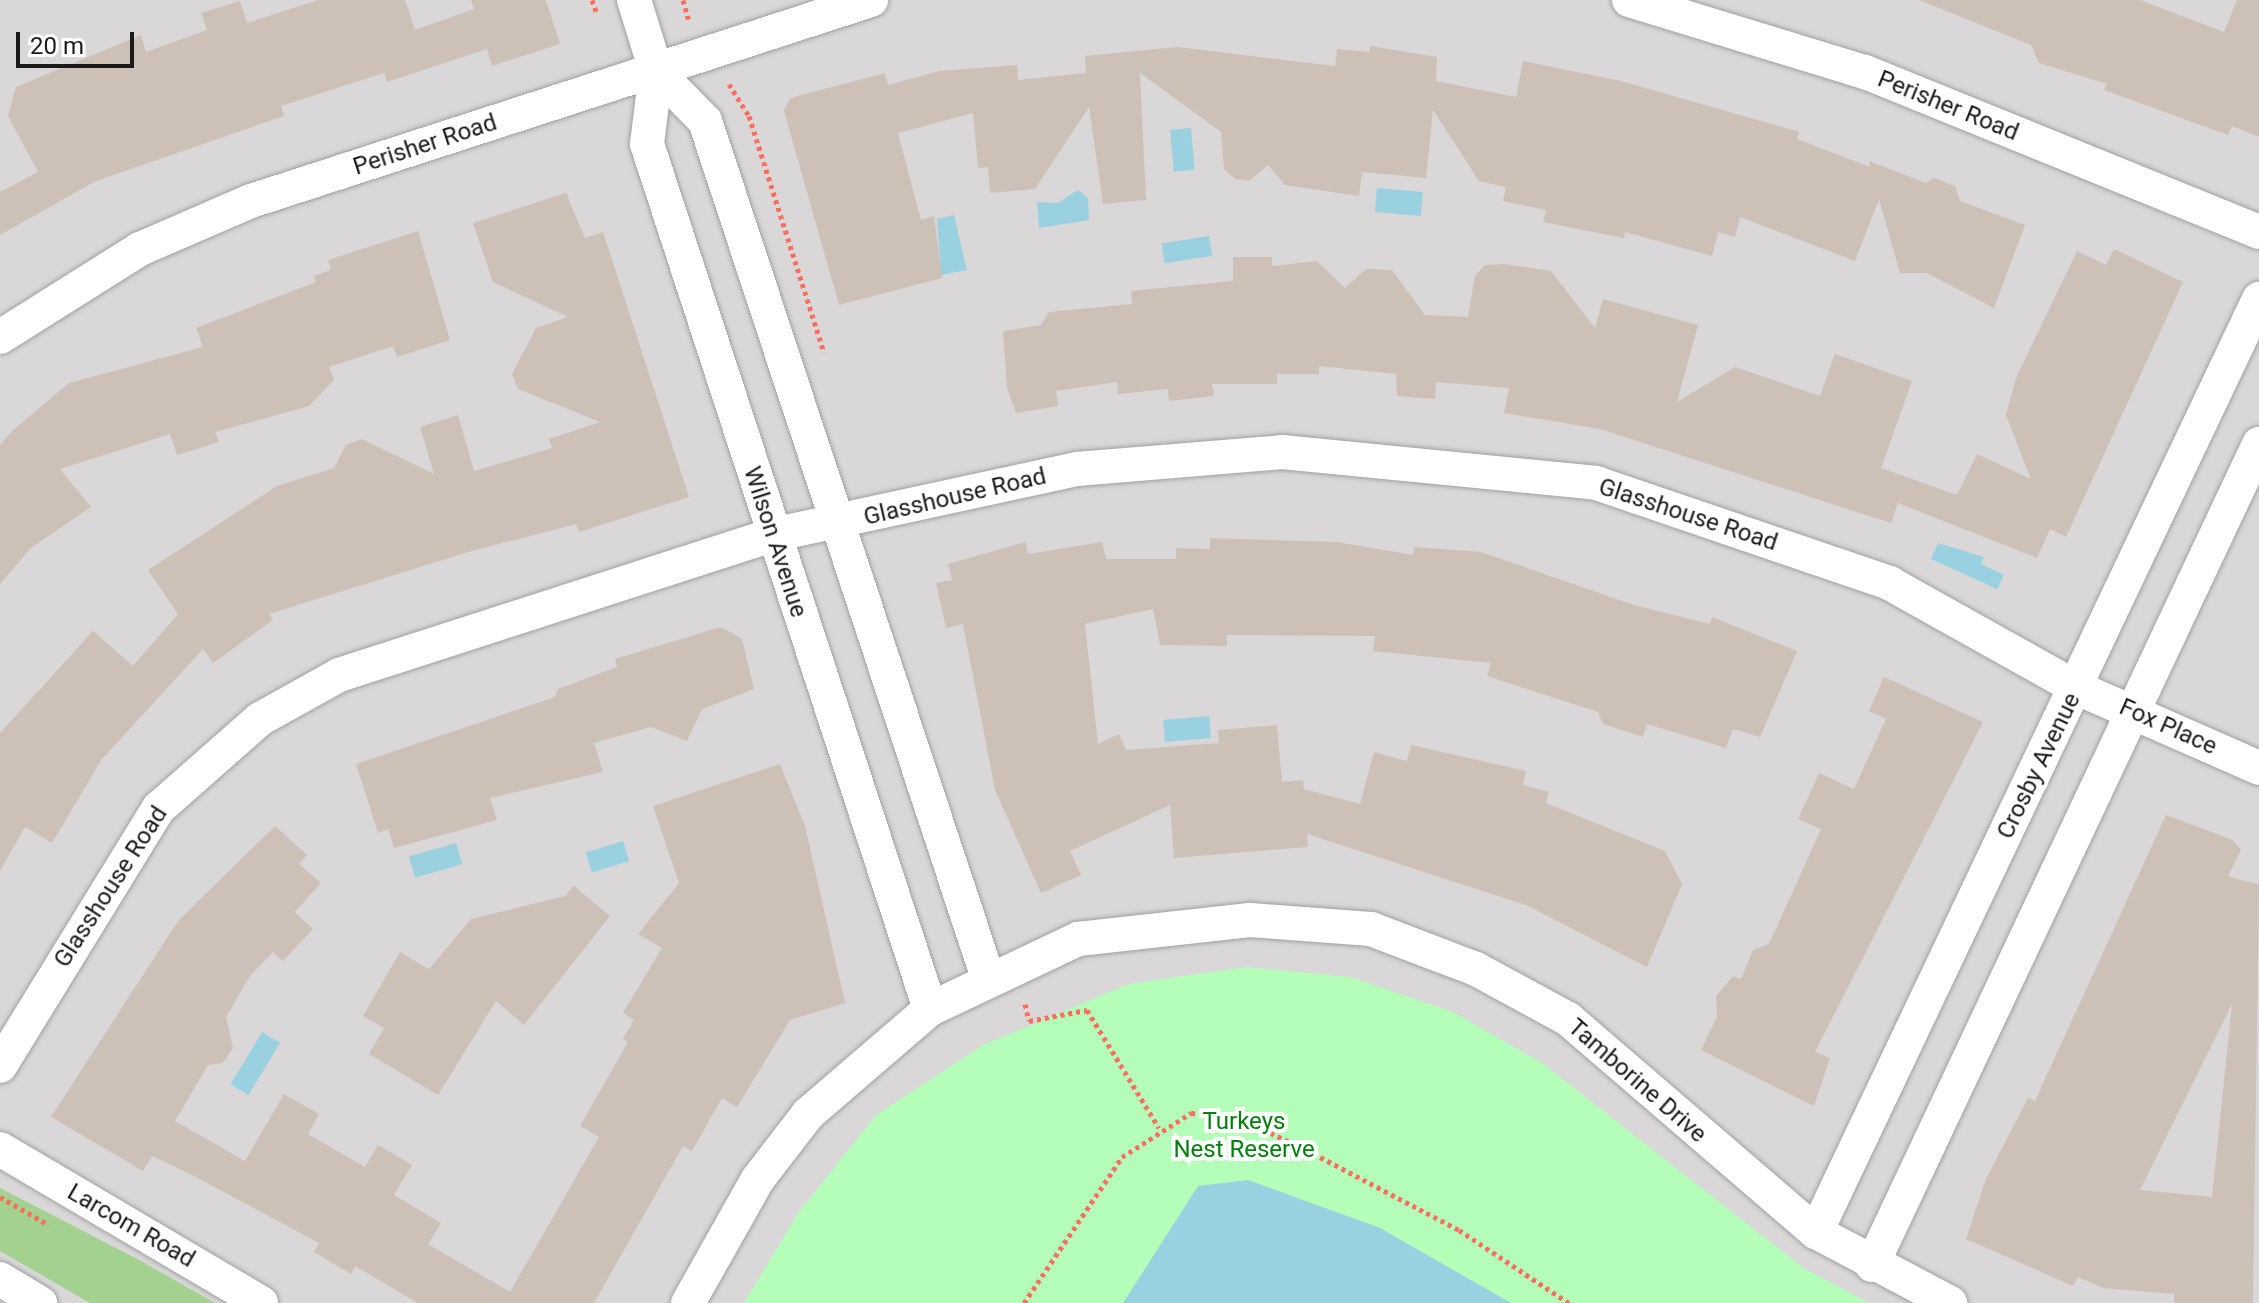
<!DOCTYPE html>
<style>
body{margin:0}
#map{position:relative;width:2259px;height:1303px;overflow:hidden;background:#eee8de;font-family:Roboto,sans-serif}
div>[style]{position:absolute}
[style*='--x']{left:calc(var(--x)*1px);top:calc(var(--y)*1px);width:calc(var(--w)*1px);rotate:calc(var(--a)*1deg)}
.residential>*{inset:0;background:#d9d7d7;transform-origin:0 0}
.forest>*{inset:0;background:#a3d18f}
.park>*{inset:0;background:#b4feba}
.water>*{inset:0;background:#9ad1e0;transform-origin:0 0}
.building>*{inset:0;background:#cdc1b7}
.path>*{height:5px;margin-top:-2.5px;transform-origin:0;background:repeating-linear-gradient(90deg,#ff6d5e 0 4px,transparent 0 8px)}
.roads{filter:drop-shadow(0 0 2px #a1a1a1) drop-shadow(0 0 2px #a1a1a1)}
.minor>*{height:34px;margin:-17px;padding:0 17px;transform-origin:17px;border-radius:17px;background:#fff}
span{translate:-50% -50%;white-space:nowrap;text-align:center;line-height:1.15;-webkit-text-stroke:8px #fff;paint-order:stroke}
.street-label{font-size:24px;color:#1a1a1a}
.park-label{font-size:24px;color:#01800a}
.scale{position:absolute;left:16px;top:32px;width:118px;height:36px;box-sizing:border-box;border:4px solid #1a1a1a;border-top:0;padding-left:10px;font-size:24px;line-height:28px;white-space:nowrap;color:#1a1a1a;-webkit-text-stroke:6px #fff;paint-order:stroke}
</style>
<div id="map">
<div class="residential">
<div style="left:0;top:0;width:2259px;height:1303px"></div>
</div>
<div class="forest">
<div style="clip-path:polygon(0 1188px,141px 1261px,215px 1303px,90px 1303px,0 1251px)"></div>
</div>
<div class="park">
<div style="clip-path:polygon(1246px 967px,1351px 977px,1453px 1012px,1542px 1063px,1805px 1269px,1869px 1303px,744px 1303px,798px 1213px,876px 1115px,983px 1045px,1129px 984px)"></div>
</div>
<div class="water">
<div style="left:1191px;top:128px;width:42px;height:21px;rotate:85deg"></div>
<div style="left:1377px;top:188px;width:46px;height:24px;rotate:5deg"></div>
<div style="clip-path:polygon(1078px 190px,1088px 198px,1089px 220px,1039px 228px,1037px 202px,1058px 203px)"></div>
<div style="clip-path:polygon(954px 215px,967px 270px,941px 275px,937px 219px)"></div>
<div style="left:1209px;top:236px;width:20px;height:48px;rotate:81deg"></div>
<div style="clip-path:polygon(1938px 543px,1984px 557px,1981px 564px,2004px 575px,1997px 589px,1931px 559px)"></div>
<div style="left:1209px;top:716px;width:22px;height:46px;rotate:85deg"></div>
<div style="left:623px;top:841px;width:21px;height:39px;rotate:73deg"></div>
<div style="left:456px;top:843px;width:22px;height:49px;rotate:74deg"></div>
<div style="left:262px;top:1032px;width:21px;height:61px;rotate:31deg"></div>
<div style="clip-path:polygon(1248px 1180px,1380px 1228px,1511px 1303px,1123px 1303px,1198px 1186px)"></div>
</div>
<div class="building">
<div style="clip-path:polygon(318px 0,405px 0,415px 30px,474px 9px,471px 0,546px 0,560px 44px,492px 66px,487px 49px,387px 82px,384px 73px,281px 106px,284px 116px,96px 181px,0 235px,0 192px,38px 172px,8px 116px,16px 87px,141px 35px,146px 52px,207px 30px,201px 13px,240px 1px,247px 23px)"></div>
<div style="clip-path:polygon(1919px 0,2140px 0,2224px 32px,2237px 0,2259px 0,2259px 137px,2232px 126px,2228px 135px,2104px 90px,2107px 84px,2039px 63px,2031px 45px)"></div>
<div style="clip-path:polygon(1370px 46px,1437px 57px,1436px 81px,1516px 97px,1523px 61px,1621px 81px,1799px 132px,1797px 139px,1870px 167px,1869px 161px,1926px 183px,1934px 178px,1955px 186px,1960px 201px,2025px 225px,1994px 308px,1927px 273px,1900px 273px,1879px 199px,1855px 261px,1740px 217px,1735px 237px,1718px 232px,1712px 256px,1625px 232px,1624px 238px,1543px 222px,1546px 210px,1503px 201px,1506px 187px,1479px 181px,1433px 110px,1426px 178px,1362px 172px,1359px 196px,1285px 185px,1268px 165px,1249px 181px,1235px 179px,1224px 169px,1221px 132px,1140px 73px,1146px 200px,1103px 204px,1089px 107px,1035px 189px,990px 193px,988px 167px,978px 168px,973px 113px,898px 133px,921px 220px,934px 216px,942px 278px,839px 305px,784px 111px,790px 98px,885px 73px,888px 85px,939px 71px,1017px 65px,1018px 80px,1086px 73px,1085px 56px,1178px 47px,1335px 66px,1337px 49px,1369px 52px)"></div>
<div style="clip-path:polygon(566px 193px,585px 238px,603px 232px,689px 497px,579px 532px,576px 524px,468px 552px,269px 614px,273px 620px,213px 663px,203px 649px,102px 759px,52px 843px,25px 827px,0 871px,0 733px,93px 631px,133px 666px,178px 614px,148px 570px,277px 486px,334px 468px,346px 445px,362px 439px,434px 474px,420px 427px,458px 415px,474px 471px,552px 448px,549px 439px,600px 422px,518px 389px,512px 374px,536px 328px,568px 317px,493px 282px,473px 223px)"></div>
<div style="clip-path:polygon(418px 231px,450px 340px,397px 357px,393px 346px,329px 367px,334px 380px,309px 406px,215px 432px,219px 442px,177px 455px,170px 434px,60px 469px,91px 507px,31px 548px,0 584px,0 445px,12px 431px,69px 383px,203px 347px,196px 328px,316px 282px,314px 276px,331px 270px,328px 260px)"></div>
<div style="clip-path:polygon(2114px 249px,2183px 282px,2066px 537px,2050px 529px,2037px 558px,1898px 503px,1891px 523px,1600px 429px,1504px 413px,1509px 388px,1436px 382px,1435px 399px,1397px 396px,1396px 374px,1319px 366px,1319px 374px,1277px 374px,1277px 384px,1212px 384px,1214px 396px,1169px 401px,1168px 389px,1118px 394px,1117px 382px,1056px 391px,1058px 406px,1016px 413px,1007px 388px,1003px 331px,1041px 325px,1049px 312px,1132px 304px,1131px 291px,1233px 281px,1233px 257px,1272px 257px,1272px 266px,1317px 261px,1345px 288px,1366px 269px,1392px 270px,1425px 315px,1468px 317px,1475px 276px,1485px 265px,1505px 264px,1551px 271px,1595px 328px,1603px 299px,1698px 325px,1677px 402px,1735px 367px,1820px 396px,1835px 354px,1912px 381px,1881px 468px,1957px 495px,1977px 454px,2031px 479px,2006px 415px,2016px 378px,2077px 251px,2106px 265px)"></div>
<div style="clip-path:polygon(1210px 538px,1337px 542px,1413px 555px,1414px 547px,1481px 552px,1634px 605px,1710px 624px,1712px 617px,1797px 651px,1760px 737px,1733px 729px,1726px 748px,1647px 724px,1643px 737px,1603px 724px,1598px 712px,1487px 676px,1491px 663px,1373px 651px,1375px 636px,1227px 635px,1227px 646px,1160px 645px,1153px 609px,1085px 624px,1098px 744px,1119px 734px,1126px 750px,1219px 743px,1218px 730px,1277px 725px,1282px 782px,1303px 780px,1304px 789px,1360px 804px,1374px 752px,1407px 761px,1411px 745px,1526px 771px,1523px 785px,1549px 792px,1546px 803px,1665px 851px,1682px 884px,1647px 967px,1526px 905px,1307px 834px,1308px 847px,1174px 858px,1170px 805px,1070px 851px,1081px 875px,1041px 893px,995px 790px,963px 624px,946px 628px,936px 583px,952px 580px,948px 564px,1026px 542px,1028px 554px,1102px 542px,1106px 559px,1176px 559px,1176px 548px,1210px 549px)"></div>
<div style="clip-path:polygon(721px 627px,742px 639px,754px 689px,702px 709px,687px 741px,651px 727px,594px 743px,603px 772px,490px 798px,497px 820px,394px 848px,388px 829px,378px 833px,356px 764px,555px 697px,558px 689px,617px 667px,615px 659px)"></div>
<div style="clip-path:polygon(1884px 677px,1983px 722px,1815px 1052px,1830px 1058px,1814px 1106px,1701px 1050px,1717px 1017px,1716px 996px,1733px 976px,1741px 979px,1753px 950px,1769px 944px,1821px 829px,1798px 819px,1819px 773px,1854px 789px,1886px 719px,1869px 711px)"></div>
<div style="clip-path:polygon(780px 764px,805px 826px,845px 1003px,790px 1020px,737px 1107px,722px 1098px,692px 1151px,683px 1146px,594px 1303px,418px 1303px,355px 1266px,351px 1274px,314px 1252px,319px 1243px,190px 1174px,152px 1156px,143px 1171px,51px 1117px,178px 921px,275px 826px,307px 855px,299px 864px,321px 883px,295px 912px,313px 929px,283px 961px,273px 952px,250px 976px,226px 1017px,233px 1048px,223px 1063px,208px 1065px,175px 1121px,245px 1161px,284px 1094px,319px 1114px,308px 1134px,365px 1167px,378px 1145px,412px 1165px,394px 1195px,441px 1223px,428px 1244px,510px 1292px,599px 1137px,580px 1126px,628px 1042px,623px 1039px,634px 1020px,623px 1013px,662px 948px,638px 934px,679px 883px,653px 806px)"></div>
<div style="clip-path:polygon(evenodd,2166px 815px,2233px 840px,2241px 850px,2228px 876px,2259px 885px,2253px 1303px,2174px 1303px,2174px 1294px,2103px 1288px,2078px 1277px,2073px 1286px,1966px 1239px,1986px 1179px,2028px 1098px,2035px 1101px,2166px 815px,2232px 1004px,2212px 1197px,2140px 1190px,2232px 1004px)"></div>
<div style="clip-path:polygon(574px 886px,610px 916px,524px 1025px,496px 1001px,438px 1095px,369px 1054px,384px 1028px,363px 1016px,400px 952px,429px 969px,471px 919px,565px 896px)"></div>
</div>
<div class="path">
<div style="--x:592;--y:0;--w:15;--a:70"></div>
<div style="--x:683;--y:0;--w:22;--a:74"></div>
<div style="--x:729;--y:84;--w:38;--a:58"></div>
<div style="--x:749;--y:116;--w:248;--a:72.4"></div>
<div style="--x:1025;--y:1004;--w:17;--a:77"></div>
<div style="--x:1029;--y:1021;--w:59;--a:-10.7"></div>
<div style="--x:1087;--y:1010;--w:138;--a:58.6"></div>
<div style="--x:0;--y:1197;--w:56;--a:29.7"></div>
<div style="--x:1024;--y:1303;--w:176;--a:-56.1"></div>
<div style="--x:1122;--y:1157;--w:82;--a:-32.5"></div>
<div style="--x:1191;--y:1113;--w:43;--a:4"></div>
<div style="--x:1234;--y:1116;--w:72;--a:24.8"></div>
<div style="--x:1299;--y:1146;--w:181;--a:27.7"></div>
<div style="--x:1459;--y:1230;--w:132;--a:33.6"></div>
</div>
<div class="roads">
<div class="minor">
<div style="--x:634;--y:0;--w:74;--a:72.8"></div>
<div style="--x:656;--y:71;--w:74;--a:97"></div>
<div style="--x:647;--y:144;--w:910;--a:71.88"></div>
<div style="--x:1629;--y:0;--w:247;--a:17"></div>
<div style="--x:1865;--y:72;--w:425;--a:22.1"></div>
<div style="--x:656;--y:71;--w:70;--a:45.6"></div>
<div style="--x:705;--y:121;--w:903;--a:71.73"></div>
<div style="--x:0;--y:337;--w:165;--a:-32.2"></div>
<div style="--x:140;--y:249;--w:121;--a:-23.4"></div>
<div style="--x:251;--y:201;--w:652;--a:-17.96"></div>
<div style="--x:0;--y:1066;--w:303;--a:-58.4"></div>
<div style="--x:159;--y:808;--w:135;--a:-41.4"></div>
<div style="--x:260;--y:719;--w:90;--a:-29.1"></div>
<div style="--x:339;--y:675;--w:455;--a:-17.9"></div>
<div style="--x:772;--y:535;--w:312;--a:-12.2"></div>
<div style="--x:1077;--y:469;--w:206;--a:-4.7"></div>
<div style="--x:1282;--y:452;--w:316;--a:5.6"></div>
<div style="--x:1596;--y:483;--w:310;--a:18.8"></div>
<div style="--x:1889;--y:583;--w:215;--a:29.2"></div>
<div style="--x:2077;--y:688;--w:199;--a:23.7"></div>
<div style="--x:0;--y:1149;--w:303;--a:30.5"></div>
<div style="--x:1816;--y:1232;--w:1033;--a:-64.6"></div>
<div style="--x:1872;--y:1265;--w:908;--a:-64.76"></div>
<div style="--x:0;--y:1279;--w:47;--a:31"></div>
<div style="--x:688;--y:1303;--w:142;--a:-60.6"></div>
<div style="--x:758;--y:1179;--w:82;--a:-52.4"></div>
<div style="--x:808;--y:1114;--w:161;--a:-40.7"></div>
<div style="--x:930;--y:1009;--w:164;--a:-25.3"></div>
<div style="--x:1078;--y:939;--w:173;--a:-6.3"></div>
<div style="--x:1250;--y:920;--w:121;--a:4.3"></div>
<div style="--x:1371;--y:929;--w:112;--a:20.9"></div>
<div style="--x:1476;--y:969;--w:105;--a:28.5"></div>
<div style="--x:1568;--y:1019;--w:327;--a:40.7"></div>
<div style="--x:1816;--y:1232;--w:152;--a:27.9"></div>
</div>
</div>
<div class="street-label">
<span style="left:1948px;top:106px;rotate:22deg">Perisher Road</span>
<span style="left:425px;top:145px;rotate:-18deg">Perisher Road</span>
<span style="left:955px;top:497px;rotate:-13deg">Glasshouse Road</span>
<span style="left:1688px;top:515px;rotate:18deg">Glasshouse Road</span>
<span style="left:775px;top:542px;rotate:72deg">Wilson Avenue</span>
<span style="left:2168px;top:727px;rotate:24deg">Fox Place</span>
<span style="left:2039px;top:766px;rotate:-64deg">Crosby Avenue</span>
<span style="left:111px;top:887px;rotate:-57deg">Glasshouse Road</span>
<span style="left:1637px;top:1081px;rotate:41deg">Tamborine Drive</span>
<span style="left:131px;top:1226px;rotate:30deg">Larcom Road</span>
</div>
<div class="park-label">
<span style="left:1244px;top:1136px">Turkeys<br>Nest Reserve</span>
</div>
<div class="scale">20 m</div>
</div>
